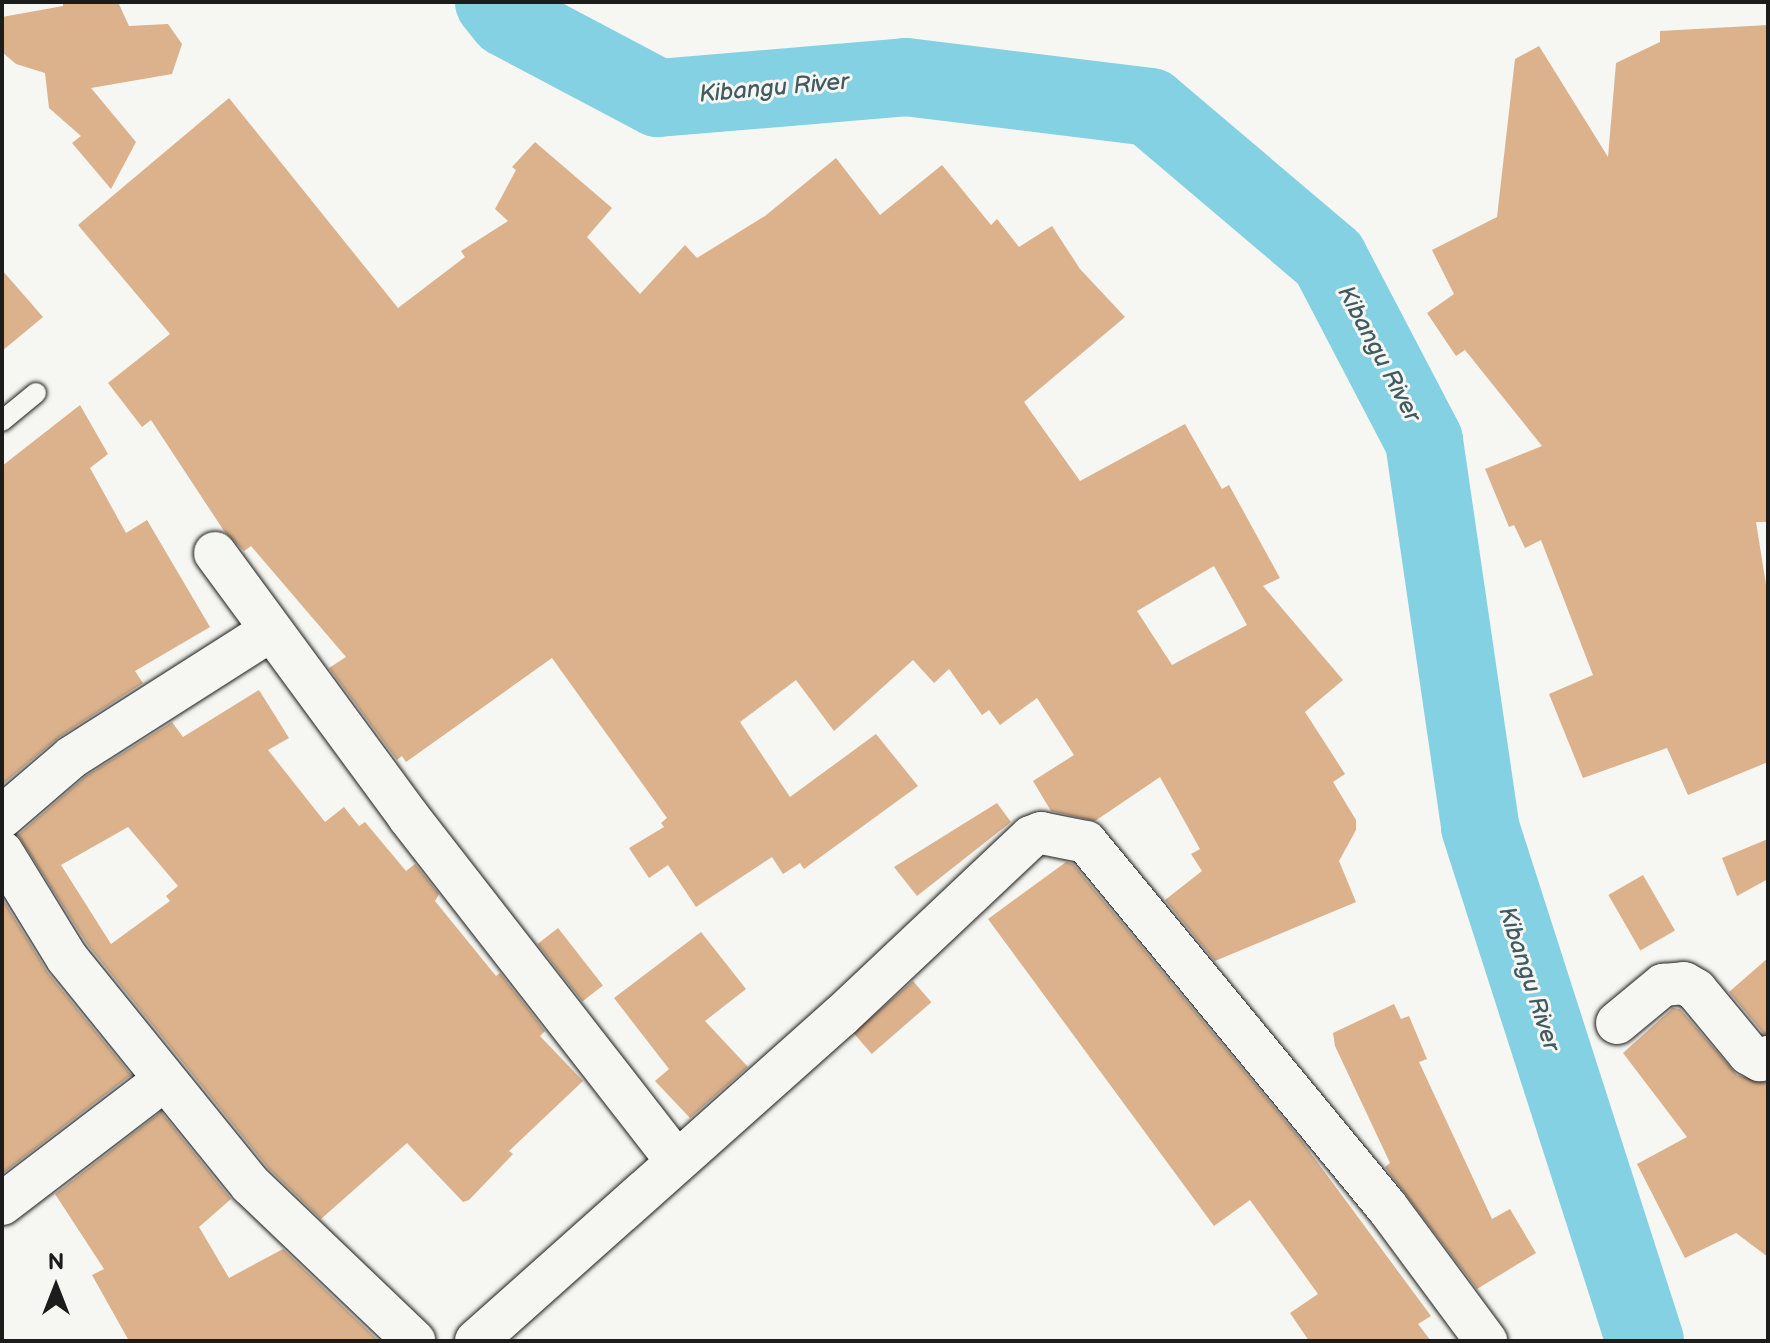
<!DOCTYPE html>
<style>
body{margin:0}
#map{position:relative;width:1770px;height:1343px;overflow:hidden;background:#f6f6f2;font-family:"Balsamiq Sans",sans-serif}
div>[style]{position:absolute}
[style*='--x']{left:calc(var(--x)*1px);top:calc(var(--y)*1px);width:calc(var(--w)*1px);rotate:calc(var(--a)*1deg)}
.river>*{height:78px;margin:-39px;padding:0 39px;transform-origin:39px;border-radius:39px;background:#83d1e2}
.building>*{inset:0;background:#dbb28c;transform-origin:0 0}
.roads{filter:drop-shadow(0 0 2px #1c1c1c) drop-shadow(0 0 2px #1c1c1c)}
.lane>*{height:20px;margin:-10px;padding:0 10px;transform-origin:10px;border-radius:10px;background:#f6f6f2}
.street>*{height:42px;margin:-21px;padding:0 21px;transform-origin:21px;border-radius:21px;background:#f6f6f2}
span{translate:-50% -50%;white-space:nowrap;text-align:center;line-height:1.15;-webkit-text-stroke:6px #f6f6f2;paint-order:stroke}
.water-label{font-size:24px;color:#405b61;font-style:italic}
.frame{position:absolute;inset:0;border:4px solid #1c1c1c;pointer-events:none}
.north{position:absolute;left:16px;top:1247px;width:80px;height:80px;-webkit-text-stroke:6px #f6f6f2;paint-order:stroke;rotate:0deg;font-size:22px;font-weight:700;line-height:32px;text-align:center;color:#1c1c1c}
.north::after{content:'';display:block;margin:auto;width:28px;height:36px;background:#1c1c1c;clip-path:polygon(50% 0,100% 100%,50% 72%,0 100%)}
</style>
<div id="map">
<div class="river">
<div style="--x:494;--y:2;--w:21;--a:51"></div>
<div style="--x:507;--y:18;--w:171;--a:27.9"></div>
<div style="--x:658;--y:98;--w:249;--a:-4.8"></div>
<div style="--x:906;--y:77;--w:246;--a:7"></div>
<div style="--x:1150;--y:107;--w:235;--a:40.3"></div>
<div style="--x:1329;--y:259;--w:205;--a:62.4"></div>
<div style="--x:1424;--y:441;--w:390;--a:81.7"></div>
<div style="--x:1480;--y:827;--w:540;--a:72.2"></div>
</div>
<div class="building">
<div style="clip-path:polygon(63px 2px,118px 2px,129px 26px,168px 24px,182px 44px,172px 74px,91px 88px,136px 142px,111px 189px,72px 143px,81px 136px,49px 108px,45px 73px,16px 64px,2px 52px,2px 17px,63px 6px)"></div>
<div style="clip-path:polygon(1768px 25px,1768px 522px,1756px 522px,1768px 597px,1768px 762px,1688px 795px,1667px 748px,1583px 778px,1549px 694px,1593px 675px,1541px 540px,1525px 548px,1514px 525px,1509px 527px,1485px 469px,1542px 446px,1465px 350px,1456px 356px,1427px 313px,1454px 294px,1432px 250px,1497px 217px,1515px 59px,1539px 46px,1608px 157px,1616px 63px,1660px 42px,1660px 31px)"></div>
<div style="clip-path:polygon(evenodd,229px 98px,398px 308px,465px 257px,461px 251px,508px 221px,495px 209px,516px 170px,512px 167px,535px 142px,612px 208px,587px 237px,640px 294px,685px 245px,697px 258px,765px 216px,836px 158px,880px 215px,942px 165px,991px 225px,997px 219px,1019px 247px,1052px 226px,1080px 269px,1125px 317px,1024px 402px,1080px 481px,1185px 424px,1222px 489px,1229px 485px,1280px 578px,1263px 586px,1343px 680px,1305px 712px,1345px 774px,1333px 782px,1356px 820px,1356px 830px,1339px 861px,1356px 902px,1215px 961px,1165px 900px,1202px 871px,1191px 854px,1200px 849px,1160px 777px,1095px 821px,1051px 811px,1033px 781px,1074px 755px,1037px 698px,1000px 725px,989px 710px,982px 715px,949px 669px,934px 683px,913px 660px,834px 731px,796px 680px,740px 722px,790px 797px,876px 734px,918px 786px,804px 869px,800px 863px,783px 874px,772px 857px,696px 907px,668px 865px,649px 878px,629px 848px,664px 827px,661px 823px,667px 818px,552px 658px,406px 762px,402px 756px,397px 760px,329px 668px,346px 657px,251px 546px,244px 551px,224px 531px,151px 420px,142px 427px,108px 383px,170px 334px,78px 225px,229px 98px,1214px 566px,1247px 625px,1172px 665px,1137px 611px,1214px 566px)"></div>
<div style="clip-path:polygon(2px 270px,43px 317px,2px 351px)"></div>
<div style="clip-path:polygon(80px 405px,108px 454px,90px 468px,126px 533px,147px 520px,210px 627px,135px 671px,143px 683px,59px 737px,2px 785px,2px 466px)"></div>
<div style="clip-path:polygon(evenodd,259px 690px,289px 738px,268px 750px,325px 822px,344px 807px,359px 826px,365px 822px,406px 871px,415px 864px,439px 894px,435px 901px,496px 976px,500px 973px,545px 1031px,540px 1036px,583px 1081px,509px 1151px,513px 1154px,469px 1200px,463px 1202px,407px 1143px,321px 1219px,269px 1169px,87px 944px,18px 835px,86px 776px,172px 722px,183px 737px,259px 690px,128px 827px,178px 886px,166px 896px,170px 901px,111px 944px,61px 865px,128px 827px)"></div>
<div style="clip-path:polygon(997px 803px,1011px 822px,917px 896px,894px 867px)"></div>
<div style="clip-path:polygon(1768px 839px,1768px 879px,1737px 896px,1722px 858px)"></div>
<div style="clip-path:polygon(1066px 862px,1073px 864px,1301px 1140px,1431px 1316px,1418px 1324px,1431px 1341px,1309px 1341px,1290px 1313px,1318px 1294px,1250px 1200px,1214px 1226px,988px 919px)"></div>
<div style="left:1643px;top:875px;width:64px;height:40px;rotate:60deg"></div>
<div style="clip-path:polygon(2px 898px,48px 973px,131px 1075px,2px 1174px)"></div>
<div style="left:558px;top:928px;width:73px;height:26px;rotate:52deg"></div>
<div style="clip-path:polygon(701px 932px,746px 989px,705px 1021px,748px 1067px,690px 1118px,655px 1081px,669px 1069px,614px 998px)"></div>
<div style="clip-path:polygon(1768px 958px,1768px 1034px,1764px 1034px,1729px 992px)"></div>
<div style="left:913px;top:981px;width:28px;height:79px;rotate:49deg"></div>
<div style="clip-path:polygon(1394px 1004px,1401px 1019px,1409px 1016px,1427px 1059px,1419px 1062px,1492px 1219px,1510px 1209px,1536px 1253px,1477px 1289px,1385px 1167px,1390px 1163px,1335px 1046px,1333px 1033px)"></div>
<div style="clip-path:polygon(1673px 1008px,1680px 1009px,1737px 1075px,1768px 1083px,1768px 1257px,1736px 1233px,1685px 1258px,1637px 1164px,1687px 1137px,1623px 1053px)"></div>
<div style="clip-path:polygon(161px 1112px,231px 1199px,199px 1227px,229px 1278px,283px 1249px,379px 1341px,129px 1341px,92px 1275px,104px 1269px,55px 1194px)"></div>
</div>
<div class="roads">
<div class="lane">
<div style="--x:2;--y:421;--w:44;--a:-39.5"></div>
</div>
<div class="street">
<div style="--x:215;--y:553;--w:326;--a:53.7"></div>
<div style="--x:408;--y:816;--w:437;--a:52.1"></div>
<div style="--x:2;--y:817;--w:92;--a:-40.6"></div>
<div style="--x:72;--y:757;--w:236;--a:-32.5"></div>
<div style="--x:2;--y:852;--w:124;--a:58.5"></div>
<div style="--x:67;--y:958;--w:292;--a:51"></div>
<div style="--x:251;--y:1185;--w:226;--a:43.7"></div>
<div style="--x:1617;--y:1023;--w:60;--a:-39.6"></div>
<div style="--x:1663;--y:985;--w:21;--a:-5"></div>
<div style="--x:1684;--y:983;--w:14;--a:30"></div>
<div style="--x:1696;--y:990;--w:83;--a:50.4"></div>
<div style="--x:1749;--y:1054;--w:13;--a:29"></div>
<div style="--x:1760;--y:1060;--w:9;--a:-21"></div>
<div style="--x:2;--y:1204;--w:203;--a:-37.4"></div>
<div style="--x:476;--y:1341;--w:489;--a:-41.7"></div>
<div style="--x:841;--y:1016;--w:261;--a:-43.3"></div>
<div style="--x:1031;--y:837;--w:11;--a:-22"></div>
<div style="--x:1041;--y:833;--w:46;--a:11.3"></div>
<div style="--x:1086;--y:842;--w:473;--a:50.5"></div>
<div style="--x:1387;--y:1207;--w:167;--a:53.5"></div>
</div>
</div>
<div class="water-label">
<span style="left:774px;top:88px;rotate:-5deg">Kibangu River</span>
<span style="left:1379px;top:354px;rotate:62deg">Kibangu River</span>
<span style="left:1529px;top:979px;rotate:72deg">Kibangu River</span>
</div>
<div class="frame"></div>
<div class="north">N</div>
</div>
